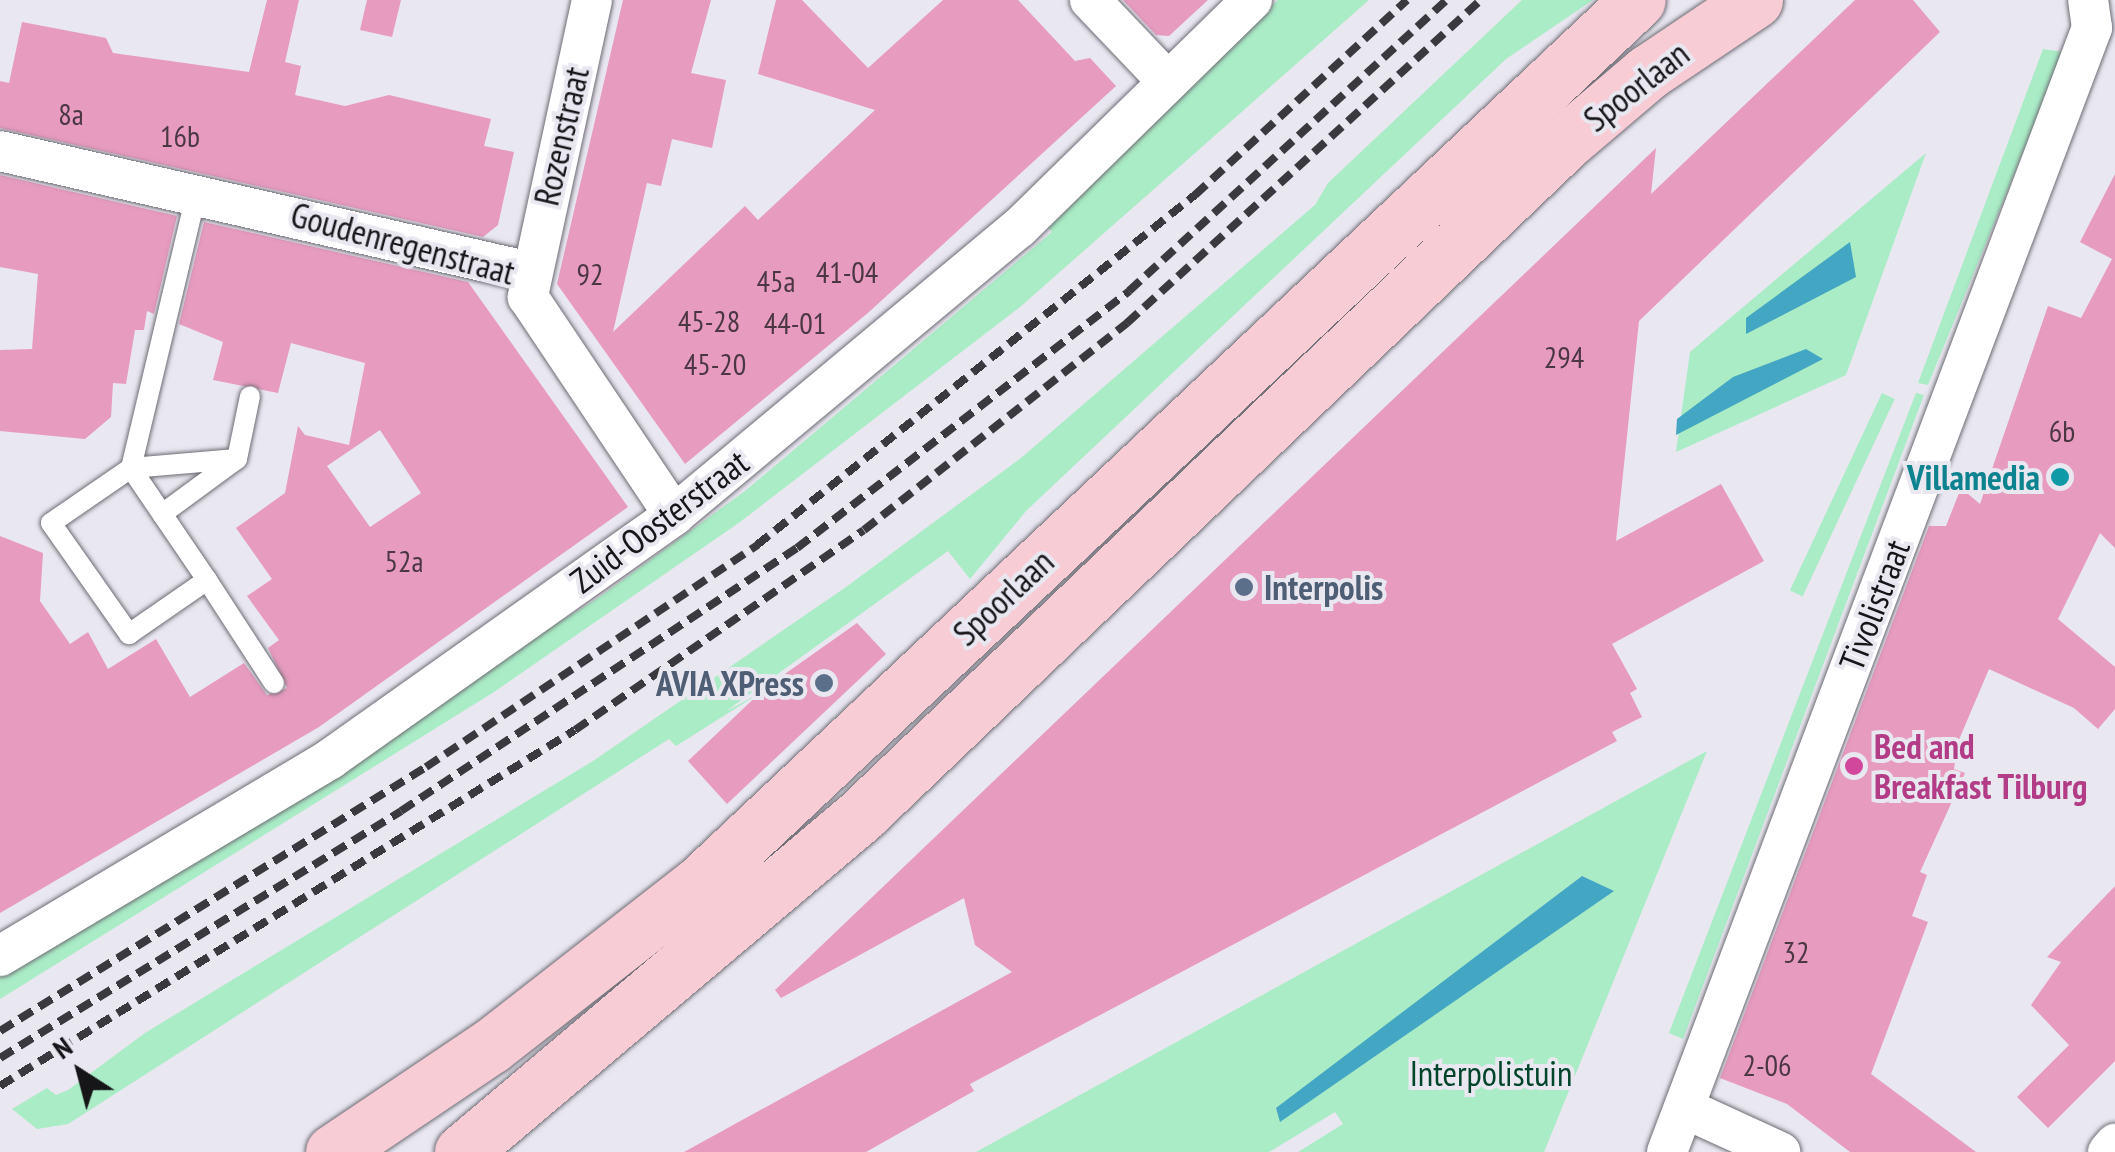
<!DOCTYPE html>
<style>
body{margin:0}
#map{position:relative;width:2115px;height:1152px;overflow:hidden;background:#e9e7f0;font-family:"PT Sans Narrow",sans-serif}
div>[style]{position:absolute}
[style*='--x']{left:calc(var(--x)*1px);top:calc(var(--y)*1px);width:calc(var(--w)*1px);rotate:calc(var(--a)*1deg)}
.green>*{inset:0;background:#a9ecc6;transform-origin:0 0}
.water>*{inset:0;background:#43a6c2}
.building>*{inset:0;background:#e79bbe}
.roads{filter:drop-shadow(0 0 2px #6e6c74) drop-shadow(0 0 2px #6e6c74)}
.lane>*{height:20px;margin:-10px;padding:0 10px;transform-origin:10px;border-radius:10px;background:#fff}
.street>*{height:40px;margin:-20px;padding:0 20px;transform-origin:20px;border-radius:20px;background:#fff}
.secondary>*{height:55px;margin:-27.5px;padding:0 27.5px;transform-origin:27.5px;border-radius:27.5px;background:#f7ccd5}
.rail>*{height:8px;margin-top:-4px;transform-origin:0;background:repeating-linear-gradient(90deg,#3a393d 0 15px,transparent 0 23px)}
.dots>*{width:28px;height:28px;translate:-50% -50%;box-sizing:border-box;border:5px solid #e9e7f0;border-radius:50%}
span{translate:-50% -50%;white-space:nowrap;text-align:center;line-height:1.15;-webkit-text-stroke:8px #e9e7f0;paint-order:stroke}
.number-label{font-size:30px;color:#4a3742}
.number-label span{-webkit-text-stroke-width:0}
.street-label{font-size:35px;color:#161619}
.culture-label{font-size:35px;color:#0d838f;font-weight:700}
.right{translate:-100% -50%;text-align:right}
.service-label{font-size:35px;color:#4e5e75;font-weight:700}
.left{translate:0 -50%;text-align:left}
.hotel-label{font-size:35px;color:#b23c85;font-weight:700}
.park-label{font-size:35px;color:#004429}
.north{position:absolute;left:30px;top:1022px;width:100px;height:100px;-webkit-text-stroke:8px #e9e7f0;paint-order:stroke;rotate:324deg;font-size:28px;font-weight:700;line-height:40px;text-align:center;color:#161619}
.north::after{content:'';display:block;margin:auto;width:35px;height:45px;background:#161619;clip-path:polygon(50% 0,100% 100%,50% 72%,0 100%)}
</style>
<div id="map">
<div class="green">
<div style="clip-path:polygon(1278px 0,1369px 0,1020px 307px,740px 522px,494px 692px,0 999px,0 972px,598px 598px,745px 491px,1052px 232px,1042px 219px)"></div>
<div style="clip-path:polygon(1522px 0,1593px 0,1506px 59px,1026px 511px,970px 579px,948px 551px,725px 712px,760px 693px,676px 746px,669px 739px,68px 1124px,37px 1129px,12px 1109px,47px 1088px,56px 1095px,68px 1090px,145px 1033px,593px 761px,846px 587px,1021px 458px,1315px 205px,1328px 183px)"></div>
<div style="clip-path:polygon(2043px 49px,2063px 52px,2054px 77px,1928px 385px,1918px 383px)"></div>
<div style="clip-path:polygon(1926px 153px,1846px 375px,1676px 452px,1690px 352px)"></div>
<div style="left:1882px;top:393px;width:14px;height:218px;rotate:25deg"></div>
<div style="clip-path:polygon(1916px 393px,1924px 395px,1683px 1039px,1669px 1033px)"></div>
<div style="clip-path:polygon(evenodd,1707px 751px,1544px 1152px,1298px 1152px,1343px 1124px,1335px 1112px,1269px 1152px,976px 1152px,1707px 751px,1582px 876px,1613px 891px,1281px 1121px,1276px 1109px,1582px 876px)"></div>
</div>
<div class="water">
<div style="clip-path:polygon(1850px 242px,1856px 277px,1746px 334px,1746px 318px)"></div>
<div style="clip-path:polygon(1806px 349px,1823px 359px,1676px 435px,1677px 419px,1733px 377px)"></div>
<div style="clip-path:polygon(1582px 876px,1614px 891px,1280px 1122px,1276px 1108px)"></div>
</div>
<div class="building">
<div style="clip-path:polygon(267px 0,299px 0,285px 62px,301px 66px,295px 95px,345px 106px,389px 95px,491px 119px,484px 146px,514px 152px,498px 225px,483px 237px,0 128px,0 81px,9px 83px,22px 22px,106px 38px,113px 53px,249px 72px)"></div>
<div style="clip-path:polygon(367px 0,401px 0,392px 37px,360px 30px)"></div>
<div style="clip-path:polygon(623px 0,711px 0,691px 73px,726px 80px,712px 148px,672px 139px,661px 186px,647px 183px,613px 332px,745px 206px,758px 220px,875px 110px,758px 74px,776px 0,802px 0,868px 68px,943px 0,1018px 0,1075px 61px,1090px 58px,1116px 86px,869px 312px,685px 464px,557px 284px)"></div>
<div style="clip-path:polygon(1123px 0,1208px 0,1169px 36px,1156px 35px)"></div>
<div style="clip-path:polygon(1855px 0,1913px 0,1940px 32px,1639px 321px,1616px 541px,1721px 484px,1764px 561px,1612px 644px,1637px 689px,1630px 693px,1642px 717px,1612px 732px,1617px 741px,970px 1084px,974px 1091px,866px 1152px,684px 1152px,1012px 972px,975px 945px,964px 898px,781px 998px,775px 990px,1656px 148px,1651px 194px)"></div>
<div style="clip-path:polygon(2115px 174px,2115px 548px,2100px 533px,2058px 619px,2115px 667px,2115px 709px,2098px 729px,2074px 708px,1989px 669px,1958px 742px,1954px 769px,1965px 773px,1920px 872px,1927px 875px,1912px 916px,1928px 922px,1871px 1074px,1976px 1152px,1850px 1152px,1787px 1104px,1720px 1078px,1929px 526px,1946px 526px,1961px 488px,1980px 504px,2048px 306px,2081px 318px,2112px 259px,2080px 242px)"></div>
<div style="clip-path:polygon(0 175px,177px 216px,154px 314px,147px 311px,144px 330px,135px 330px,126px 384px,113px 383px,111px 417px,85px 439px,0 431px,0 350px,32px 349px,38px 274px,0 267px)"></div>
<div style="clip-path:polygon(evenodd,204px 222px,468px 282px,628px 507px,319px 727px,0 913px,0 536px,43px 553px,40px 601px,70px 644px,88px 632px,108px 669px,156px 639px,190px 697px,244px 663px,267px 695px,287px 688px,268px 648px,279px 640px,247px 596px,272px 579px,236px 528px,285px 493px,298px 426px,305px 435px,349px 445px,365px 363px,291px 343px,278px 393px,213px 380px,223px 342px,179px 324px,204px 222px,380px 430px,421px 493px,370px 527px,327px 466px,380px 430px)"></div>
<div style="clip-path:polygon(857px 623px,886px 654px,727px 804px,688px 761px,765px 688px)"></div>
<div style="clip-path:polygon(2115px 886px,2115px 1061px,2048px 1128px,2017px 1097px,2069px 1045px,2031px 1005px,2061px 962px,2047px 957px)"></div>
</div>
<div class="roads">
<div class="lane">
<div style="--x:197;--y:191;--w:285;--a:103.4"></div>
<div style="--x:131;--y:468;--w:97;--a:145.5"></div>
<div style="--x:51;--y:523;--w:136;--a:54.9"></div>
<div style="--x:129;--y:634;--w:95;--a:-34.7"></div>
<div style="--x:207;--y:580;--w:123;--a:57"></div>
<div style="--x:162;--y:514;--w:93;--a:-36.3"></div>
<div style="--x:237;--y:459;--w:64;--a:-78.3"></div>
<div style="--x:207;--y:580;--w:135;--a:-124.2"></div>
<div style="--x:131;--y:468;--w:106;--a:-4.9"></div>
</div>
<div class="street">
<div style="--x:592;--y:0;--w:304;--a:102.2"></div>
<div style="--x:528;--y:297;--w:262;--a:56.2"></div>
<div style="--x:1090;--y:0;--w:113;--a:46.4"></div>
<div style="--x:0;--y:151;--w:544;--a:12.86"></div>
<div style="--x:0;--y:956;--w:384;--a:-30.8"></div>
<div style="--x:330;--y:759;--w:422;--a:-35.3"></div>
<div style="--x:674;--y:515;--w:449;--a:-39.8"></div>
<div style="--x:1019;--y:228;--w:326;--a:-44.4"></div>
<div style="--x:1684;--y:1108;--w:106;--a:24.6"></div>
<div style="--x:1667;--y:1152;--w:1202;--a:-69.29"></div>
<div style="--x:2092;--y:28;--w:28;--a:-98"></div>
<div style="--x:2108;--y:1152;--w:11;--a:-49"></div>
</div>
<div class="secondary">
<div style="--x:333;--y:1152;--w:190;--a:-33.9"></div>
<div style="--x:491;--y:1046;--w:268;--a:-38"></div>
<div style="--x:702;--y:881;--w:1285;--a:-43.27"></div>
<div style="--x:462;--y:1152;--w:521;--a:-40.17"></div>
<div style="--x:860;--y:816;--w:979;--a:-43.68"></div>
<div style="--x:1568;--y:140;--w:105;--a:-40.4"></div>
<div style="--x:1648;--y:72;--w:129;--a:-33.9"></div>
</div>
</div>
<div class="rail">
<div style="--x:0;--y:1031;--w:501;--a:-31.79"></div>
<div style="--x:426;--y:767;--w:399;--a:-33.8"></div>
<div style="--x:757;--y:545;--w:561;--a:-38.63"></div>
<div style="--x:1195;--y:195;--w:288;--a:-42.6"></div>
<div style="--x:0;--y:1058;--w:471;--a:-31.6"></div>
<div style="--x:401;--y:811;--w:475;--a:-33.6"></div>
<div style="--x:797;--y:548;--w:420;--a:-37.7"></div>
<div style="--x:1129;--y:291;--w:431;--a:-42.5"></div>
<div style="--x:0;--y:1086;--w:676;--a:-31.76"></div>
<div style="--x:575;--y:730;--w:351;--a:-34.7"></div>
<div style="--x:864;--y:530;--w:335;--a:-38.2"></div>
<div style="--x:1127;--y:323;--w:479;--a:-42.4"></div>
</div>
<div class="dots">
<div style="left:2060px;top:477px;background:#0f9aa8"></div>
<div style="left:1244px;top:587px;background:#5c6f8a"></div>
<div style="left:824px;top:683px;background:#5c6f8a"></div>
<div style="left:1854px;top:766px;background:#d1479c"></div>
</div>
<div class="number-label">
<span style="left:71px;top:114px">8a</span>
<span style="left:180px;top:136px">16b</span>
<span style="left:847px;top:272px">41-04</span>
<span style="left:590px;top:274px">92</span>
<span style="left:776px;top:281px">45a</span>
<span style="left:709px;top:321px">45-28</span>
<span style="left:795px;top:323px">44-01</span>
<span style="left:1564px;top:357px">294</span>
<span style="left:715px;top:364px">45-20</span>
<span style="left:2062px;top:431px">6b</span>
<span style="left:404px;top:561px">52a</span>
<span style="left:1796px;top:952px">32</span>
<span style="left:1767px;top:1065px">2-06</span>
</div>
<div class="street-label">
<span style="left:1636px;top:86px;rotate:-38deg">Spoorlaan</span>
<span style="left:561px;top:136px;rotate:-77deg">Rozenstraat</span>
<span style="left:403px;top:243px;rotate:15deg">Goudenregenstraat</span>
<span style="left:659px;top:521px;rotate:-37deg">Zuid-Oosterstraat</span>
<span style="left:1003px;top:597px;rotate:-43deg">Spoorlaan</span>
<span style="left:1874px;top:605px;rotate:-69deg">Tivolistraat</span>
</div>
<div class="culture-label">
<span class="right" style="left:2040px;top:477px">Villamedia</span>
</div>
<div class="service-label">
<span class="left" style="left:1264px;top:587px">Interpolis</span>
<span class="right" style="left:804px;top:683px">AVIA XPress</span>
</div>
<div class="hotel-label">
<span class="left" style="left:1874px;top:766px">Bed and<br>Breakfast Tilburg</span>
</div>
<div class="park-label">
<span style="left:1491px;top:1073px">Interpolistuin</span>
</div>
<div class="north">N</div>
</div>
